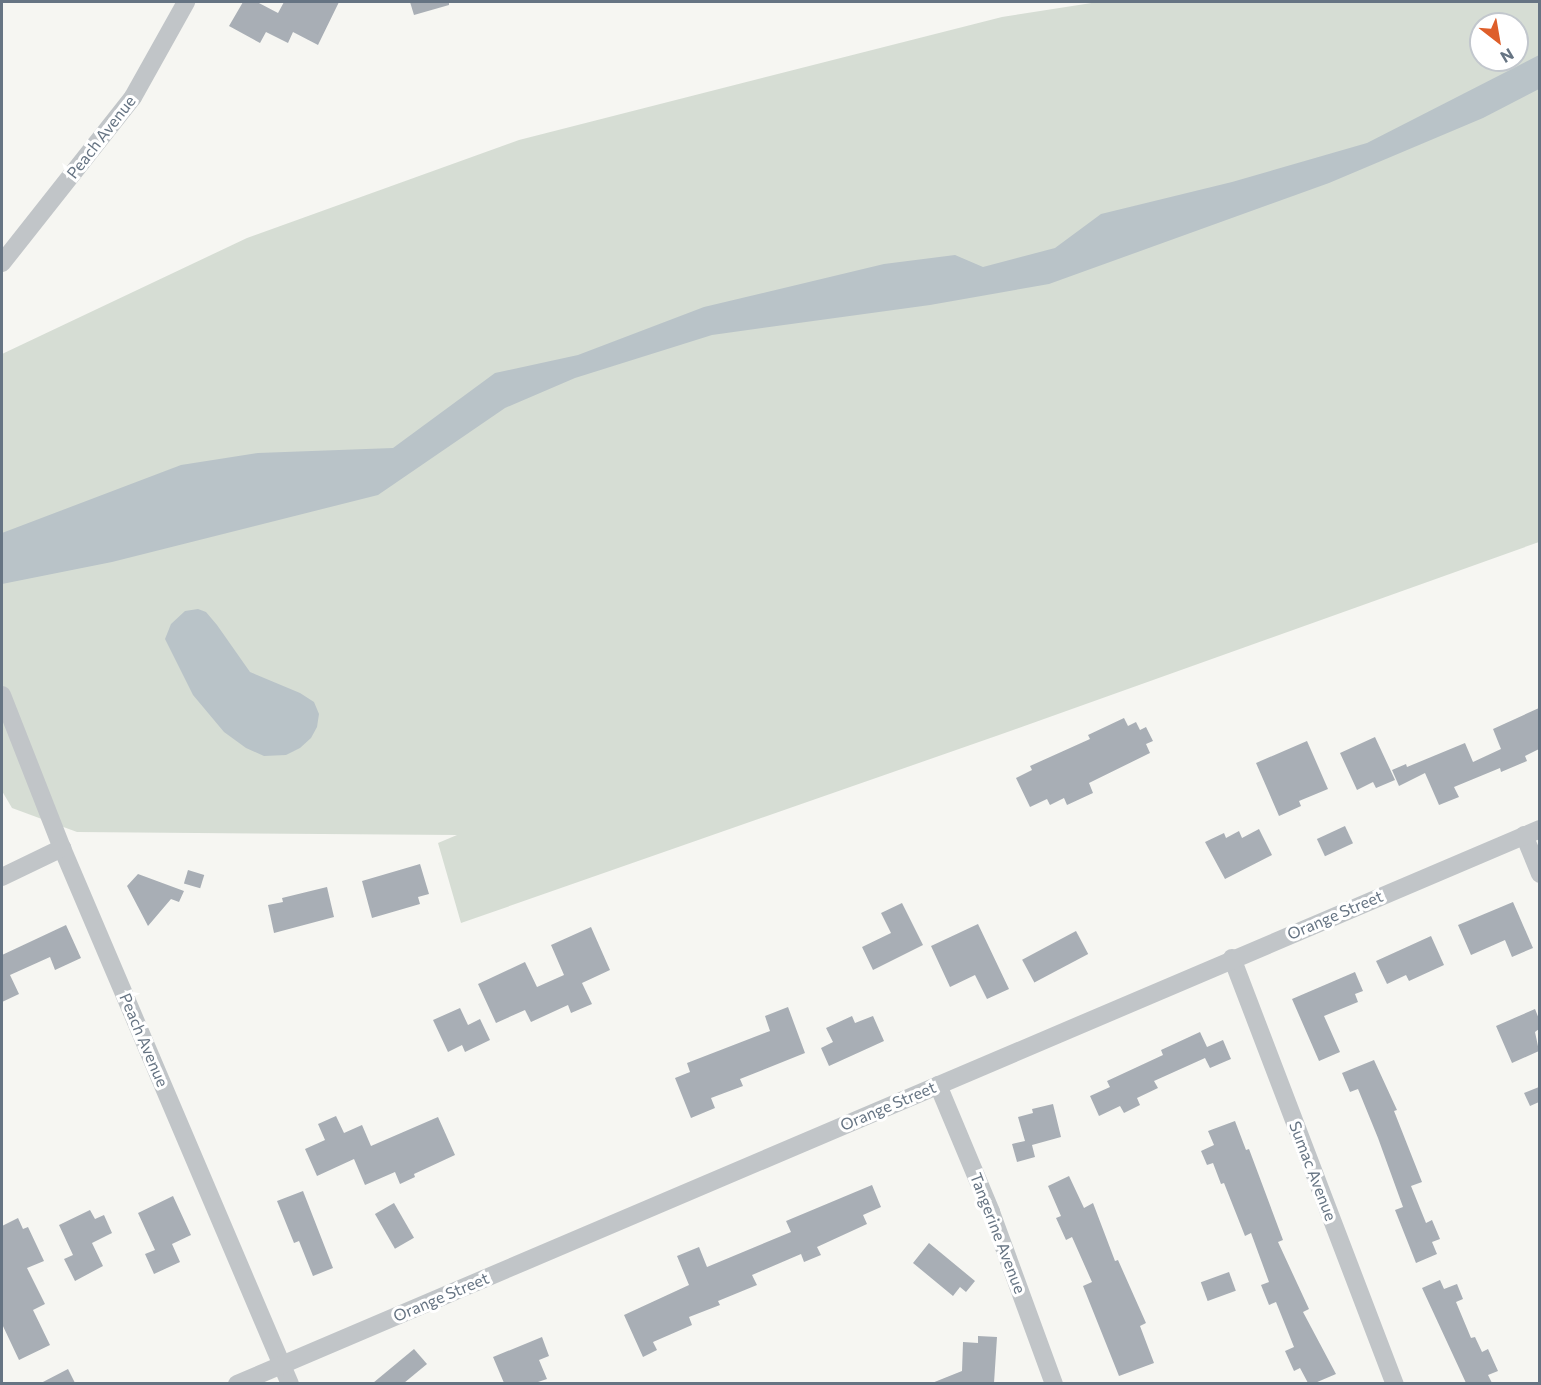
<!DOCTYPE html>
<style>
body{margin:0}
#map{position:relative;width:1541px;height:1385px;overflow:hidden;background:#f6f6f2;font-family:Commissioner,sans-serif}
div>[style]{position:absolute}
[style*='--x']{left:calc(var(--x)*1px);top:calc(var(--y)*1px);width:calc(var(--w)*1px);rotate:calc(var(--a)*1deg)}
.green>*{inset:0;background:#d6ddd4}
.water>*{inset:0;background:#b9c3c8}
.building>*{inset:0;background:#a8aeb5;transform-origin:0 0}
.minor>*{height:18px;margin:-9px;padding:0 9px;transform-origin:9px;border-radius:9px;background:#c1c5c8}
span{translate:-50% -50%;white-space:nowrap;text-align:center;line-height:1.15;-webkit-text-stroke:6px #fff;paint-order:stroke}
.street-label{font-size:16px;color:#667483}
.frame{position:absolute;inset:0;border:3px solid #667483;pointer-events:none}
.north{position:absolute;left:1469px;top:12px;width:60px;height:60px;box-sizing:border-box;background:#fff;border:2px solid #c2c7cd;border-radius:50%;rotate:149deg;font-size:16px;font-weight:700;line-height:24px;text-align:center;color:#667483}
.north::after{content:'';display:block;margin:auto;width:21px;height:27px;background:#de5e2a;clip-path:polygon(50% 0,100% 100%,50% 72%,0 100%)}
</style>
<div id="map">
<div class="green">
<div style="clip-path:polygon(evenodd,1098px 2px,1539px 2px,1539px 542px,999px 735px,461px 923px,438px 843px,457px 835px,77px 832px,12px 808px,2px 791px,2px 354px,247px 238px,519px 140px,1002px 17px,1098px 2px,1481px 24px,1517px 24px,1517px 60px,1481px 60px,1481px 24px)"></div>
</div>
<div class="water">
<div style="clip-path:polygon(1539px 55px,1539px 89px,1483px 118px,1329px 183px,1049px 284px,930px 305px,712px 335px,575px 378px,505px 408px,378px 495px,112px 562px,2px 584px,2px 533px,181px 465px,258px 453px,393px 448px,495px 373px,578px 355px,704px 307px,884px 264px,955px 255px,983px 267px,1055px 248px,1101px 214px,1232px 182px,1367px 143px)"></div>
<div style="clip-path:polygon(198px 609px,206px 612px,217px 625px,250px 672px,300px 693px,314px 702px,319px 714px,317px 727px,311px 738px,300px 748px,286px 755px,264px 756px,246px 748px,224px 732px,193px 695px,165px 639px,171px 624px,185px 611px)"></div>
</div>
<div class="building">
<div style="clip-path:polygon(243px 2px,257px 2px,278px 13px,284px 2px,339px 2px,318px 45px,293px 32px,288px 43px,266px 32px,260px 43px,229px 26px)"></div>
<div style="clip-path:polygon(410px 2px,449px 2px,449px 5px,414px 15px)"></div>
<div style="clip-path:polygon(1539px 708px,1539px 749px,1525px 756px,1527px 761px,1501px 772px,1500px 768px,1454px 787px,1459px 797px,1439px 805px,1425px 773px,1399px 786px,1392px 770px,1406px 764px,1407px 767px,1465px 743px,1473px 762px,1501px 749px,1493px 729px)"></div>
<div style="clip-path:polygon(1124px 718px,1128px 726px,1136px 722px,1140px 730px,1146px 727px,1153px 741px,1146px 744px,1150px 753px,1089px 783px,1093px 793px,1067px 805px,1064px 798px,1050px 805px,1047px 799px,1030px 807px,1016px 778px,1032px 770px,1030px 766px,1090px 739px,1088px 735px)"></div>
<div style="clip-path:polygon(1375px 737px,1395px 780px,1376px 788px,1373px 782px,1357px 790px,1340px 753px)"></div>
<div style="clip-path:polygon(1307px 741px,1328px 789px,1299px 801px,1301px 806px,1279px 816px,1256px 763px)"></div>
<div style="left:1345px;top:826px;width:19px;height:31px;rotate:65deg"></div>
<div style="clip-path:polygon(1259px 829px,1272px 855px,1225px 879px,1205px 842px,1224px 833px,1226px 838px,1239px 831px,1242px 838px)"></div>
<div style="clip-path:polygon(420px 864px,429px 894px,418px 897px,420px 904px,372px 918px,362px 881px)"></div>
<div style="left:188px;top:870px;width:17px;height:14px;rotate:17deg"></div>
<div style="clip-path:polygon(138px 874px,184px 891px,179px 902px,171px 899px,148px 926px,127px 886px)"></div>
<div style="clip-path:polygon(327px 887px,334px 917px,274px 933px,268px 905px,283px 902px,282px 898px)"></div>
<div style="clip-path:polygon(1513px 902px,1533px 948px,1512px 957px,1505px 940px,1471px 955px,1458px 925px)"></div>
<div style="clip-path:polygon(902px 903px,923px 945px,873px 970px,862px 947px,891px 933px,881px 913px)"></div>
<div style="clip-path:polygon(978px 924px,1009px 989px,987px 999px,975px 975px,950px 987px,931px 946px)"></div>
<div style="clip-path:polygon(66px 925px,81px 958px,55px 970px,50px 957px,10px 975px,19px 994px,2px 1002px,2px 955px)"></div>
<div style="clip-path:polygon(591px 927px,610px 970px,582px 983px,592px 1004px,571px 1013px,568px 1005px,531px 1022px,525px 1010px,496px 1023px,478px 984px,525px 962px,537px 987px,564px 975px,551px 945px)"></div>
<div style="left:1076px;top:931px;width:26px;height:61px;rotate:62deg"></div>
<div style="clip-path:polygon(1431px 936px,1444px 965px,1409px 981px,1406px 975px,1387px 984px,1376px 961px)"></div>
<div style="clip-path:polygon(1355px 972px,1363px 991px,1355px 994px,1358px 1002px,1324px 1016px,1340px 1052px,1319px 1061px,1292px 999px)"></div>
<div style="clip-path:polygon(788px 1007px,805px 1053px,740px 1079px,743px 1086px,711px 1098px,715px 1108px,691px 1118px,675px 1078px,690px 1072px,687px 1063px,770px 1031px,765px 1016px)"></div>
<div style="clip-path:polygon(460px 1008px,468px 1025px,480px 1019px,490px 1040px,465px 1052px,462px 1045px,448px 1052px,433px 1020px)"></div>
<div style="clip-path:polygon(1535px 1009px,1539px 1019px,1539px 1029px,1535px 1032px,1539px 1051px,1512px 1063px,1496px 1026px)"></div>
<div style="clip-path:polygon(852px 1016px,855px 1023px,873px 1016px,884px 1041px,829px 1066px,821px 1048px,833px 1042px,826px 1028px)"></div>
<div style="clip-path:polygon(1200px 1032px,1207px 1047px,1223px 1040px,1231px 1059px,1210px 1068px,1205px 1058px,1154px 1081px,1158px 1088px,1137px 1098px,1140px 1105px,1124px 1113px,1120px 1106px,1099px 1116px,1090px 1096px,1110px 1087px,1107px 1081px,1163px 1055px,1161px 1050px)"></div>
<div style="clip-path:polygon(1374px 1060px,1397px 1110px,1394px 1111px,1422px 1182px,1411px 1186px,1426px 1223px,1432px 1220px,1440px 1239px,1432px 1242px,1437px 1254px,1416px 1263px,1395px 1210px,1403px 1207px,1378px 1138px,1358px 1089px,1350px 1092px,1342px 1073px)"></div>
<div style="clip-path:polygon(1539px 1087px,1539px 1102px,1530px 1106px,1524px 1093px)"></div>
<div style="clip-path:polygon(1053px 1104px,1061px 1137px,1032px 1145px,1035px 1157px,1017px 1162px,1012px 1144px,1025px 1141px,1018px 1117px,1033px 1113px,1032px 1109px)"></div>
<div style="clip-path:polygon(336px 1116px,344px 1133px,362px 1125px,371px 1146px,438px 1117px,455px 1155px,414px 1174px,415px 1177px,400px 1184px,395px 1172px,365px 1185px,354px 1159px,317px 1176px,305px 1149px,325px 1140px,318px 1124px)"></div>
<div style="clip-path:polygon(1235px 1121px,1246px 1150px,1249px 1149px,1283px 1240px,1278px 1242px,1309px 1309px,1303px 1312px,1336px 1374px,1315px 1383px,1308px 1383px,1300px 1368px,1294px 1371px,1285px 1351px,1294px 1347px,1276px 1302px,1269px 1305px,1261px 1285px,1269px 1282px,1251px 1233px,1245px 1236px,1224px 1183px,1221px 1184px,1213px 1163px,1207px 1165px,1201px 1151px,1214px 1145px,1208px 1131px)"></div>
<div style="clip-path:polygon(1069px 1176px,1084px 1208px,1093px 1203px,1115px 1261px,1118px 1260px,1146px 1323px,1140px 1326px,1154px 1363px,1119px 1376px,1083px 1286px,1092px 1282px,1072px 1237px,1066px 1240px,1056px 1218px,1061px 1216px,1048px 1186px)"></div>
<div style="clip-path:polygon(872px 1185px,881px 1207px,863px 1215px,867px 1224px,817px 1247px,821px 1255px,804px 1262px,801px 1254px,752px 1275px,757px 1285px,718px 1301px,720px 1305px,689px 1317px,692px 1325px,653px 1342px,657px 1350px,643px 1357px,624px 1315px,689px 1285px,677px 1256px,699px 1247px,707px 1267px,791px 1232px,786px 1221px)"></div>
<div style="clip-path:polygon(303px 1191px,333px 1268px,313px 1276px,299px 1241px,294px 1243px,277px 1201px)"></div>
<div style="clip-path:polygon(173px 1196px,191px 1235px,172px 1244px,180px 1262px,154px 1274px,145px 1254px,155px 1250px,138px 1213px)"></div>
<div style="left:394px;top:1203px;width:40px;height:22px;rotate:60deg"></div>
<div style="clip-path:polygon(90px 1210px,95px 1219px,104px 1215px,112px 1233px,92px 1243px,103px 1266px,75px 1281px,64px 1259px,73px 1255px,59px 1225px)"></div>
<div style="clip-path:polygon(18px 1218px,23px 1229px,28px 1227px,44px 1261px,27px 1268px,45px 1304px,33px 1310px,50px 1345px,19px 1360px,2px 1324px,2px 1226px)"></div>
<div style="clip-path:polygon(929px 1243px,975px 1281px,966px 1292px,960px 1287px,953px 1296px,913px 1263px)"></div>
<div style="left:1229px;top:1272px;width:20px;height:30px;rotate:70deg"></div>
<div style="clip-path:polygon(1440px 1280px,1444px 1289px,1457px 1284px,1463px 1299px,1456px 1302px,1471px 1338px,1475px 1337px,1482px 1352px,1488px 1349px,1498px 1371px,1488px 1375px,1492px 1383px,1466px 1383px,1422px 1288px)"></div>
<div style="clip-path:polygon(978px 1336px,997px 1337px,994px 1383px,932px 1383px,962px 1371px,963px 1342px,978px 1343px)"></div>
<div style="clip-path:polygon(542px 1337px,549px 1356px,539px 1360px,547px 1379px,535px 1383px,504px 1383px,493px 1357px)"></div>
<div style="clip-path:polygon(414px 1349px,427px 1364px,404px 1383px,373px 1383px)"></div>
<div style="clip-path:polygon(68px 1369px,75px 1383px,41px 1383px)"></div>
</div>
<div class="minor">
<div style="--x:2;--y:263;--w:211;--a:-51.7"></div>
<div style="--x:133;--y:97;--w:109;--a:-60.8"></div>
<div style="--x:2;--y:695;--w:164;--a:68.6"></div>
<div style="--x:62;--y:848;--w:582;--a:66.96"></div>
<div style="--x:1524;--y:835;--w:42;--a:67.7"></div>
<div style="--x:2;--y:877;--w:67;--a:-25.8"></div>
<div style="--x:1232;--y:958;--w:456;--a:69.1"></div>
<div style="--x:938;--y:1085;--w:138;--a:67.3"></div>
<div style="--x:991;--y:1212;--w:183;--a:69.9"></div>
<div style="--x:237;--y:1384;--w:1416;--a:-23.07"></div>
</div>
<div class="street-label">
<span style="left:101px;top:137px;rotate:-52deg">Peach Avenue</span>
<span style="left:1335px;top:915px;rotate:-23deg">Orange Street</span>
<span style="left:144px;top:1040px;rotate:67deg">Peach Avenue</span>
<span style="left:888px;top:1106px;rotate:-23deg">Orange Street</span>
<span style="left:1313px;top:1171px;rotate:69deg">Sumac Avenue</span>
<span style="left:998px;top:1233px;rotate:69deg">Tangerine Avenue</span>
<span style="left:441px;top:1297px;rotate:-23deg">Orange Street</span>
</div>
<div class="frame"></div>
<div class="north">N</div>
</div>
